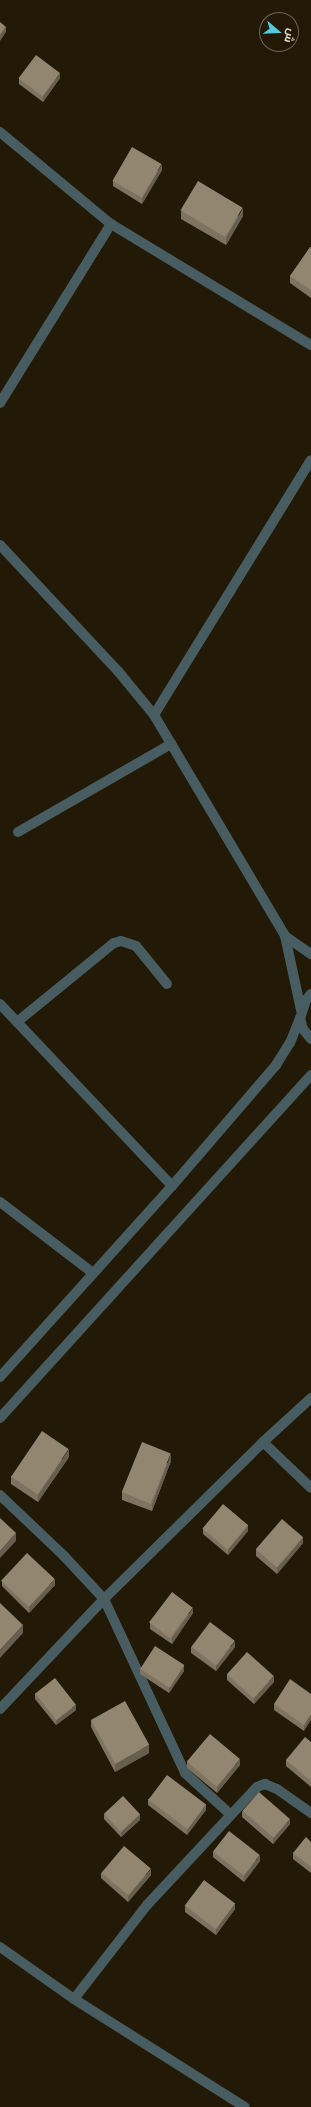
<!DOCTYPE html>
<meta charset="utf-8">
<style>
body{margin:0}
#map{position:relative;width:311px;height:2107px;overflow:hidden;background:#221906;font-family:"Fira Sans",Cairo,sans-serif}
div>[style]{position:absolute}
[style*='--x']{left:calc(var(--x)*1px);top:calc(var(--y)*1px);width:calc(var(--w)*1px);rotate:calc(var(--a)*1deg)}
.minor>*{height:10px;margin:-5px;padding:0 5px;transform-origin:5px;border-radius:5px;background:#475d61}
.tertiary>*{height:10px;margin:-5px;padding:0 5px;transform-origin:5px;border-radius:5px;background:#475d61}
.wall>*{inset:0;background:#7e7360}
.shaded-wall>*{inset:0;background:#665e4e}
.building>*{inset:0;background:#928670;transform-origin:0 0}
span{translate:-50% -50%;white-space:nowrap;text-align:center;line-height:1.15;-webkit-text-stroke:4px #221906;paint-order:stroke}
.north{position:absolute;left:259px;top:12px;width:40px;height:40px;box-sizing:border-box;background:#221906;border:1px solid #6e6656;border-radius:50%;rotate:109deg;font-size:11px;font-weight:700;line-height:16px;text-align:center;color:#e0dace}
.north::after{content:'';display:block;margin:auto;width:14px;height:18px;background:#54cade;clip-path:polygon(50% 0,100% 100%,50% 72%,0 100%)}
</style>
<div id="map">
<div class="minor">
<div style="--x:0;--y:132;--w:144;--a:39.7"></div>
<div style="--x:111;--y:224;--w:234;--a:31.2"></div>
<div style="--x:0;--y:403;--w:211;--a:-58.2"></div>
<div style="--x:0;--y:545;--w:173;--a:46.9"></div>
<div style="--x:118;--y:671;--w:57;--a:50.7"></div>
<div style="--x:154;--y:715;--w:257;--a:59.3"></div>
<div style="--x:285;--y:936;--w:76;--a:77.8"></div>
<div style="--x:154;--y:715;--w:299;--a:-58.4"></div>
<div style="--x:18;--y:832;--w:177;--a:-29.9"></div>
<div style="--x:285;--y:936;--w:32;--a:35"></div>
<div style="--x:0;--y:1004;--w:250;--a:46.6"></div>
<div style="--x:17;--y:1022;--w:125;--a:-39.2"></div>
<div style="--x:114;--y:943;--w:7;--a:-16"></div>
<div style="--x:121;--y:941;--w:16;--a:18"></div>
<div style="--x:136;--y:946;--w:49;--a:50.8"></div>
<div style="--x:0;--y:1202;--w:117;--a:37.4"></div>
<div style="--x:263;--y:1442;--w:66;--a:43.8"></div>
<div style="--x:0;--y:1495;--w:88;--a:43.6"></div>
<div style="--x:64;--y:1556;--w:59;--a:47.1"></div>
<div style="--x:104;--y:1599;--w:192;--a:65"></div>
<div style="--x:185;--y:1773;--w:62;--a:42.4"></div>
<div style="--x:0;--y:1709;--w:151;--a:-46.6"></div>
<div style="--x:104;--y:1599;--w:223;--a:-44.6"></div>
<div style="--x:263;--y:1442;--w:65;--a:-42.5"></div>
<div style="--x:0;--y:1947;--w:90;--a:35.1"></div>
<div style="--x:74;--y:1999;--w:202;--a:32.3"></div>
<div style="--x:74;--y:1999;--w:119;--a:-52.2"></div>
<div style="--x:147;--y:1905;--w:161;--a:-47"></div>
<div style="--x:257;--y:1787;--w:9;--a:-21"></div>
<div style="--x:265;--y:1784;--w:13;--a:23"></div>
<div style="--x:277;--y:1789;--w:42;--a:35.2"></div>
</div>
<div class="tertiary">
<div style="--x:311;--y:994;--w:8;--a:130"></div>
<div style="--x:306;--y:1000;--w:19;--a:108"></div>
<div style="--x:300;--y:1018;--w:11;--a:75"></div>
<div style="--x:303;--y:1029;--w:13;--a:51"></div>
<div style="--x:0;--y:1377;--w:257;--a:-48"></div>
<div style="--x:172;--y:1186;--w:160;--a:-49.3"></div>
<div style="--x:276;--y:1065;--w:26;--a:-58"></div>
<div style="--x:290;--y:1043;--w:27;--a:-68"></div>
<div style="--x:0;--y:1418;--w:463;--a:-47.8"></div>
</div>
<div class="wall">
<div style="clip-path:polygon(19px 78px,60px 78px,43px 102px,19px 84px)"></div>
<div style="clip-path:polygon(162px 170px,142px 204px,113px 186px,113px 181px)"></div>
<div style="clip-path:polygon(181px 211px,243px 216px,226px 245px,181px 219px)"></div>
<div style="clip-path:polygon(311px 247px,311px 298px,290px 283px,290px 276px)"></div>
<div style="clip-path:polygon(69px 1457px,38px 1502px,11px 1484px,11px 1476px)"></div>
<div style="clip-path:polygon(171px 1461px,152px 1511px,122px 1500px,122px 1492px)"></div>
<div style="clip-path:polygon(203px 1529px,248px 1531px,228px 1555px,203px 1534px)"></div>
<div style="clip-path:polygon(303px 1543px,277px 1574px,256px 1556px,256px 1550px)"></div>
<div style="clip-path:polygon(2px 1581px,55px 1585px,29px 1613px,2px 1586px)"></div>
<div style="clip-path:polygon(193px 1613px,172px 1644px,150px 1629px,150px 1623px)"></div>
<div style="clip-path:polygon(191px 1647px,235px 1647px,216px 1671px,191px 1653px)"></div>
<div style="clip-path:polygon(140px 1668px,184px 1671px,169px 1693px,140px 1674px)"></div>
<div style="clip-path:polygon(227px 1674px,274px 1682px,254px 1704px,227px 1680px)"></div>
<div style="clip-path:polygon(35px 1693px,76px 1710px,56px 1725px,35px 1699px)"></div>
<div style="clip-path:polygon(311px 1694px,304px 1731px,274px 1710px,274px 1704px)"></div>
<div style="clip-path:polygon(91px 1720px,149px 1753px,115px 1772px,91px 1727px)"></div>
<div style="clip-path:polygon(311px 1742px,311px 1787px,286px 1766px,286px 1760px)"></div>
<div style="clip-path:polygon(187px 1762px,240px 1765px,217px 1793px,187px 1768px)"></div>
<div style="clip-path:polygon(148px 1799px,206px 1810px,187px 1835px,148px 1805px)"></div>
<div style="clip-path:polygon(242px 1811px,290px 1824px,273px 1844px,242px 1817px)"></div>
<div style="clip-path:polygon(104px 1814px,140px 1820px,121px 1837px,104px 1819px)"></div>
<div style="clip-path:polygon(311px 1842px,311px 1873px,293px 1859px,293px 1853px)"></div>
<div style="clip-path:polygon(213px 1852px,260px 1861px,244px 1882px,213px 1857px)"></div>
<div style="clip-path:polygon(101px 1873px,151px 1875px,128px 1902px,101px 1878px)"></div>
<div style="clip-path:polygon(185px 1906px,235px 1909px,216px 1935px,185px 1912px)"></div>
</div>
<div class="shaded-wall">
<div style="clip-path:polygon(6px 27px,6px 32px,0 41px,0 35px)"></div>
<div style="clip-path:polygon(60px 73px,60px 78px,43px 102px,43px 96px)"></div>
<div style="clip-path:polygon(162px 164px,162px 170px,142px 204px,142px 198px)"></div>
<div style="clip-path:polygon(243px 208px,243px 216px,226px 245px,226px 238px)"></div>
<div style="clip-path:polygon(69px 1449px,69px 1457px,38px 1502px,38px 1495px)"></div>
<div style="clip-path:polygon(171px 1454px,171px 1461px,152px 1511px,152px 1504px)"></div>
<div style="clip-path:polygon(248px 1525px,248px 1531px,228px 1555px,228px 1549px)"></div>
<div style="clip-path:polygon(16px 1533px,16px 1541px,0 1558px,0 1551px)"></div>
<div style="clip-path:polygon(303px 1537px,303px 1543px,277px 1574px,277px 1568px)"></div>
<div style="clip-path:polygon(55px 1579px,55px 1585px,29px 1613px,29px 1607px)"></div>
<div style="clip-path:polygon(193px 1608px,193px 1613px,172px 1644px,172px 1638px)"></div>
<div style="clip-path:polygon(23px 1625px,23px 1633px,0 1658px,0 1650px)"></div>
<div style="clip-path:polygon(235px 1641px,235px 1647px,216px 1671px,216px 1666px)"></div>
<div style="clip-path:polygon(184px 1665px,184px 1671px,169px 1693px,169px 1687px)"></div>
<div style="clip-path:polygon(274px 1676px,274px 1682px,254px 1704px,254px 1698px)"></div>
<div style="clip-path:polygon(76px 1705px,76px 1710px,56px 1725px,56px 1720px)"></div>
<div style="clip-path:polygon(311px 1715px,311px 1720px,304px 1731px,304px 1725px)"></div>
<div style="clip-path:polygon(149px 1745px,149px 1753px,115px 1772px,115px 1764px)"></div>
<div style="clip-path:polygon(240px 1759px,240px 1765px,217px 1793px,217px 1787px)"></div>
<div style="clip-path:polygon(206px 1804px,206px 1810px,187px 1835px,187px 1829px)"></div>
<div style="clip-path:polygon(140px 1814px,140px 1820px,121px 1837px,121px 1831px)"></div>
<div style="clip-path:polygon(290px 1819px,290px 1824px,273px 1844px,273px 1838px)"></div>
<div style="clip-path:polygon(260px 1855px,260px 1861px,244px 1882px,244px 1876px)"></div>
<div style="clip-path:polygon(151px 1869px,151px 1875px,128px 1902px,128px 1896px)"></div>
<div style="clip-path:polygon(235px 1903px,235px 1909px,216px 1935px,216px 1929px)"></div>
</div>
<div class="building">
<div style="clip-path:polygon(0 22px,6px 27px,0 35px)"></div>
<div style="left:36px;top:55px;width:30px;height:29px;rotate:37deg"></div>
<div style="left:132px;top:147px;width:34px;height:39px;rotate:30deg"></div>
<div style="left:198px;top:181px;width:52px;height:34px;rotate:31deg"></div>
<div style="clip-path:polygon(310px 247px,311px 247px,311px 290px,290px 276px)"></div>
<div style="left:42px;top:1431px;width:32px;height:55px;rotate:34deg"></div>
<div style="left:142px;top:1442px;width:31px;height:54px;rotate:22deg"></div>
<div style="left:223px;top:1504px;width:33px;height:32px;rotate:40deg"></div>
<div style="clip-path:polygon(0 1518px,16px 1533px,0 1551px)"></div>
<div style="left:282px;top:1519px;width:28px;height:40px;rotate:41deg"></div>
<div style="left:27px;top:1553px;width:38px;height:38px;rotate:43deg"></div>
<div style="left:172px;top:1592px;width:26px;height:38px;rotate:37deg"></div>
<div style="clip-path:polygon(0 1603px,23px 1625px,0 1650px)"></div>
<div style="left:210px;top:1622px;width:31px;height:31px;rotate:37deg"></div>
<div style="left:155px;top:1646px;width:35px;height:27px;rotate:33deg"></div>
<div style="left:247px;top:1652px;width:36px;height:30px;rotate:42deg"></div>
<div style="left:55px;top:1678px;width:34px;height:25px;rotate:52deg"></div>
<div style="clip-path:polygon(290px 1679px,311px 1694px,311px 1715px,304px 1725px,274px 1704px)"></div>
<div style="left:125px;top:1701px;width:50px;height:39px;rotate:61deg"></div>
<div style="left:210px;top:1734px;width:39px;height:36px;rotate:40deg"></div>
<div style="clip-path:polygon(305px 1737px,311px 1742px,311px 1781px,286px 1760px)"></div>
<div style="left:167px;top:1775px;width:49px;height:31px;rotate:37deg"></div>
<div style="left:259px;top:1792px;width:41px;height:25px;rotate:41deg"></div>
<div style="left:123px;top:1796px;width:25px;height:26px;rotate:47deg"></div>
<div style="left:229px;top:1831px;width:39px;height:26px;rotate:38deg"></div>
<div style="clip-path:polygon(306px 1837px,311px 1842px,311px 1867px,293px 1853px)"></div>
<div style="left:124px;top:1846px;width:35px;height:35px;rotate:40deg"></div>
<div style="left:204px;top:1880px;width:39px;height:32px;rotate:37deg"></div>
</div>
<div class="north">ش</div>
</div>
